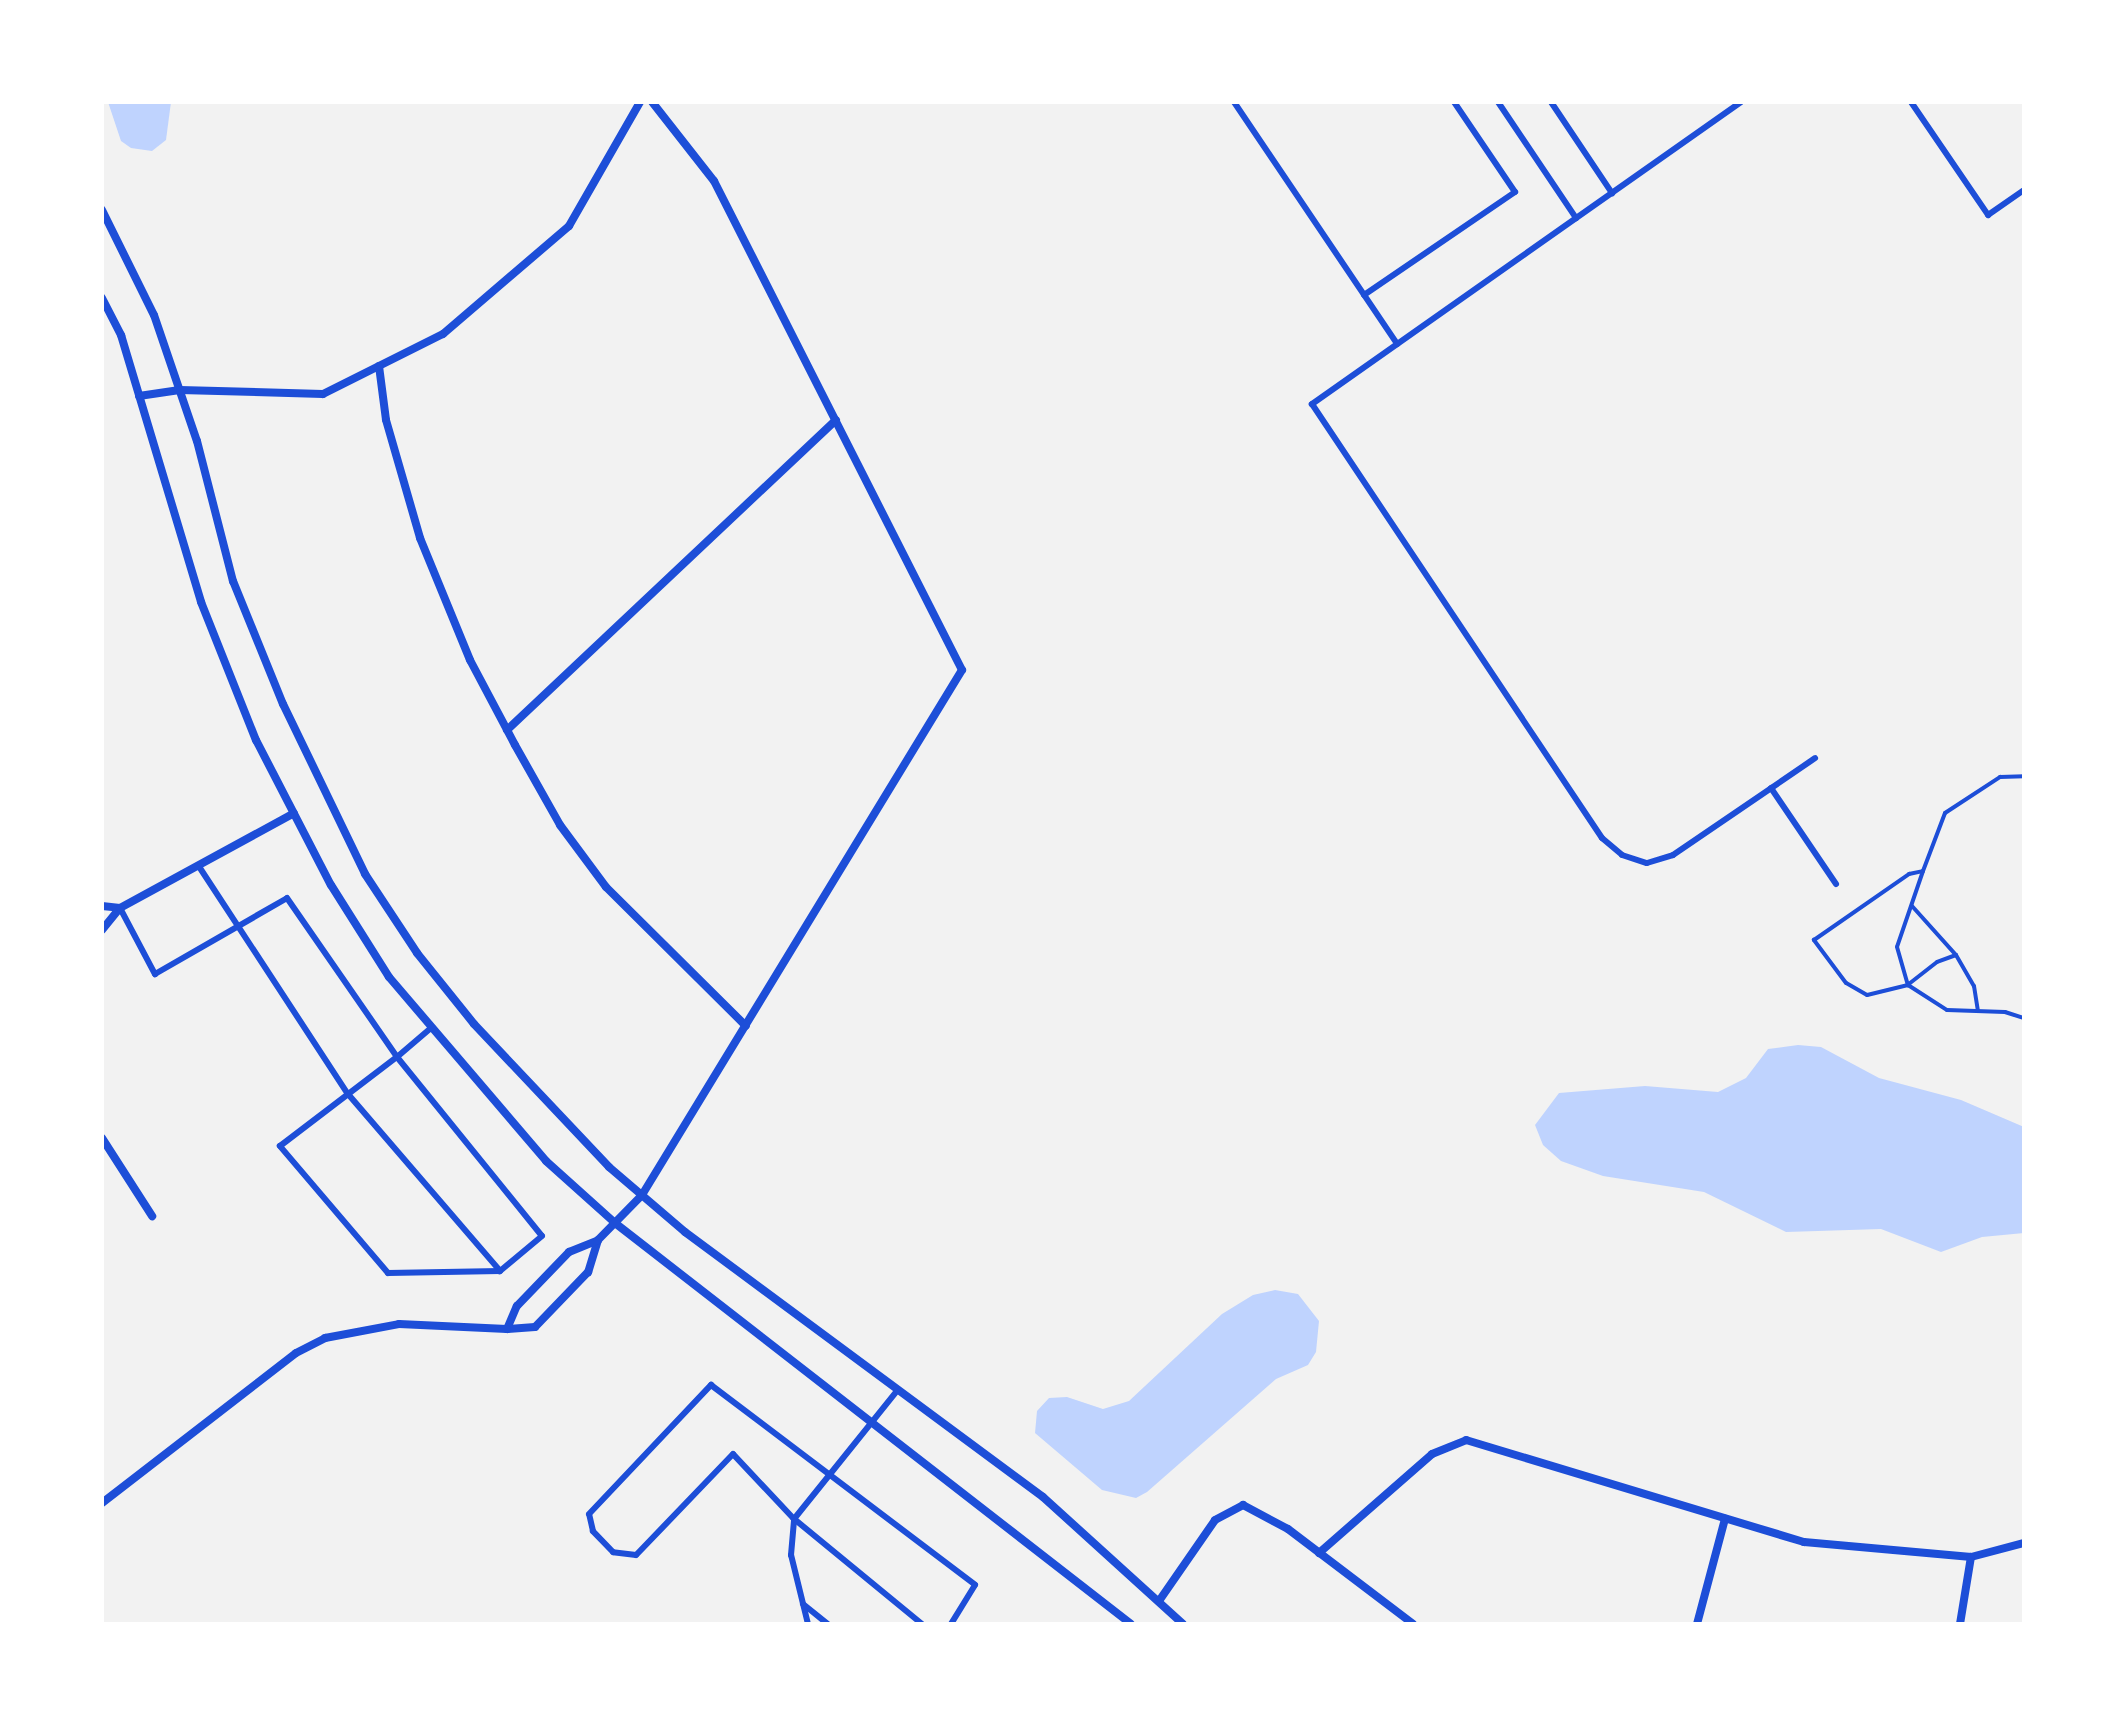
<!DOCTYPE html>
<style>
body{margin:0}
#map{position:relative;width:2126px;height:1726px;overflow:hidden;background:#f2f2f2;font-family:"Alegreya Sans",sans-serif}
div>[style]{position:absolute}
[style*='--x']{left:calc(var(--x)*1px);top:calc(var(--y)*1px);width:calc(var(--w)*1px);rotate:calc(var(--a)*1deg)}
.water>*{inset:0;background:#bfd3fe}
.path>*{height:4px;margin:-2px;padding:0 2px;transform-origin:2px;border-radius:2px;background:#1d4ed8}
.service>*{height:6px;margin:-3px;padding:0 3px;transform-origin:3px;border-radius:3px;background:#1d4ed8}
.minor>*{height:8px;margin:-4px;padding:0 4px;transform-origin:4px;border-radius:4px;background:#1d4ed8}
span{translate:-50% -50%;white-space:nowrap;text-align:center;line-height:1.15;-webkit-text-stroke:6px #fff;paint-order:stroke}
.frame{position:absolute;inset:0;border:104px solid #fff;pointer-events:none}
</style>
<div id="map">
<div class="water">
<div style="clip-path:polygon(108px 102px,171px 102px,166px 140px,152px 151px,131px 148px,121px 141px)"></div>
<div style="clip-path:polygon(1798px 1045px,1821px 1047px,1879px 1078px,1961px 1100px,2024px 1127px,2024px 1233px,1982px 1237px,1941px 1252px,1881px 1229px,1786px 1232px,1704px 1192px,1603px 1176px,1561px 1161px,1543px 1145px,1535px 1125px,1559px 1093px,1645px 1086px,1718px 1092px,1746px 1078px,1768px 1049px)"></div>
<div style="clip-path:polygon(1275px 1290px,1298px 1294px,1319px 1321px,1316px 1352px,1308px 1365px,1276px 1379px,1147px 1492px,1136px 1498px,1102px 1490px,1035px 1433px,1037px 1411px,1049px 1398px,1067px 1397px,1103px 1409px,1129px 1401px,1222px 1314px,1253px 1295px)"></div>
</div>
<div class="path">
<div style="--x:1923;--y:871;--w:62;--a:-69.2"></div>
<div style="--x:1945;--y:813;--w:66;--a:-33.2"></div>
<div style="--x:2000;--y:777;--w:24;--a:-2"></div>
<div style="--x:1912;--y:906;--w:66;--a:48.1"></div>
<div style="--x:1956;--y:955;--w:36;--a:60"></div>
<div style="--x:1974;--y:986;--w:25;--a:81"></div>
<div style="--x:1956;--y:955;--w:20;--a:160"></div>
<div style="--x:1937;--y:962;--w:37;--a:142"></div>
<div style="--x:1908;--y:985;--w:42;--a:166.3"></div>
<div style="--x:1867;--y:995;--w:24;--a:-150"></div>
<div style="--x:1846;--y:983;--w:54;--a:-126.7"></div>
<div style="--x:1814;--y:940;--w:116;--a:-34.8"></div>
<div style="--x:1909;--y:874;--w:14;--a:-12"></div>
<div style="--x:1923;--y:871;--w:80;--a:108.9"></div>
<div style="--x:1897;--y:947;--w:40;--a:74"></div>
<div style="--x:1908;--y:985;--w:46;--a:32.7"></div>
<div style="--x:1947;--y:1010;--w:58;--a:2"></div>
<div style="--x:2005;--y:1012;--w:20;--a:18"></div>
</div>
<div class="service">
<div style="--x:1234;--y:102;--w:292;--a:56"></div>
<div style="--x:1498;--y:102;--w:140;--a:56.1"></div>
<div style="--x:1551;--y:102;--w:110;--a:56.2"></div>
<div style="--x:1741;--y:102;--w:525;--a:144.86"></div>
<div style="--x:1312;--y:404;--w:522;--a:56.25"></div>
<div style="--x:1602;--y:838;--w:26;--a:40"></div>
<div style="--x:1622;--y:855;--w:26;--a:18"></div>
<div style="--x:1647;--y:863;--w:27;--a:-17"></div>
<div style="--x:1673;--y:855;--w:172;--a:-34.3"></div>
<div style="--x:1911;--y:102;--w:137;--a:55.7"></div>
<div style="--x:1988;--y:215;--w:44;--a:-34.8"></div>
<div style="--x:1364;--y:295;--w:183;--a:-34.3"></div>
<div style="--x:1515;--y:192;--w:109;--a:-124.1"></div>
<div style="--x:1771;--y:788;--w:116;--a:55.9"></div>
<div style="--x:198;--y:865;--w:274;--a:56.8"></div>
<div style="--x:348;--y:1094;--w:233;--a:49.3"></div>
<div style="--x:120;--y:908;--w:75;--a:62.1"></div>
<div style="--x:155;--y:974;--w:152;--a:-29.9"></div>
<div style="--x:287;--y:898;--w:193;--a:55.3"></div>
<div style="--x:397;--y:1057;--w:230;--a:51"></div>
<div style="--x:542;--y:1236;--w:55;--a:140.2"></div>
<div style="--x:500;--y:1271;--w:112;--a:179"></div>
<div style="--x:388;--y:1273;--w:167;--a:-130.4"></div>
<div style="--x:280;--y:1146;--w:147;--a:-37.3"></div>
<div style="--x:397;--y:1057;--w:45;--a:-40.5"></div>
<div style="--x:803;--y:1604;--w:32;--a:39"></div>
<div style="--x:808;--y:1624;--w:71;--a:-103.8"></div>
<div style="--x:791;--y:1555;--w:36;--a:-85"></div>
<div style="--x:794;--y:1519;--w:164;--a:-51.2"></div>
<div style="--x:922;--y:1624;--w:166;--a:-140.6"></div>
<div style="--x:794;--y:1519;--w:89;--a:-133.2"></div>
<div style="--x:733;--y:1454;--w:140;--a:133.8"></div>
<div style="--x:636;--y:1555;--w:23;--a:-173"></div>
<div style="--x:613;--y:1552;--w:29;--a:-134"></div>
<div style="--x:593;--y:1531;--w:17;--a:-103"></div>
<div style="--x:589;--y:1514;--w:178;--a:-46.6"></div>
<div style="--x:711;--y:1385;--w:331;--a:37.1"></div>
<div style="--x:975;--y:1585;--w:46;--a:121.6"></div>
</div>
<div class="minor">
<div style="--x:102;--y:210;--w:117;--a:63.7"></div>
<div style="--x:154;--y:315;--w:133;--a:71.2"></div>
<div style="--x:197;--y:441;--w:145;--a:75.6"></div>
<div style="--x:233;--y:581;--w:133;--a:67.9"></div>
<div style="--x:283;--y:704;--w:189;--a:64.2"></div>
<div style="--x:365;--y:874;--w:95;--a:56.6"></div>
<div style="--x:417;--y:953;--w:91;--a:51.2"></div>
<div style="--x:474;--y:1024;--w:197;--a:46.6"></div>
<div style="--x:609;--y:1167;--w:100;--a:40.5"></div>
<div style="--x:685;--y:1232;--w:445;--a:36.5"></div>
<div style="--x:1043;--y:1497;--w:189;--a:42.2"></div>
<div style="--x:102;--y:298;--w:42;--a:62.8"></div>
<div style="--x:121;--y:335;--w:279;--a:73.3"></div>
<div style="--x:201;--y:602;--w:149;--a:68.3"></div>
<div style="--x:256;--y:740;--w:163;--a:62.7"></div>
<div style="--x:331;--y:885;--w:109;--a:57.8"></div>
<div style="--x:389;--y:977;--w:242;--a:49.5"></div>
<div style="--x:546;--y:1161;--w:93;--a:41.9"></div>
<div style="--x:615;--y:1223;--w:653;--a:37.85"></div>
<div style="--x:379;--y:366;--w:54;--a:82.6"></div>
<div style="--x:386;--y:420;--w:123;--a:73.9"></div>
<div style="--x:420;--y:538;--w:132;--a:67.7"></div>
<div style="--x:470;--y:660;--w:96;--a:62.1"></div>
<div style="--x:515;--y:745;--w:92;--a:60.6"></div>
<div style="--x:560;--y:825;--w:77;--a:53.4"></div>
<div style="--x:606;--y:887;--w:197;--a:44.8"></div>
<div style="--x:139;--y:396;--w:41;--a:-8.3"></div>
<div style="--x:180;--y:390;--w:143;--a:1.6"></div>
<div style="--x:323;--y:394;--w:134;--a:-26.6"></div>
<div style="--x:443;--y:334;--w:166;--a:-40.6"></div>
<div style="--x:569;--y:226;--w:143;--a:-60.2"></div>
<div style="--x:507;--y:730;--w:452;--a:-43.3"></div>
<div style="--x:102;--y:906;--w:18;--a:6"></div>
<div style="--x:102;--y:930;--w:28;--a:-51"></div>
<div style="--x:120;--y:908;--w:198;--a:-28.6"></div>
<div style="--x:102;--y:1138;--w:93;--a:57.3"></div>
<div style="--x:598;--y:1240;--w:34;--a:107"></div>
<div style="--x:588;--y:1272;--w:76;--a:133.9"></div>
<div style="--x:535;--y:1327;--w:28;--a:176"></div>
<div style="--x:507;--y:1329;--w:25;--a:-67"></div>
<div style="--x:517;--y:1306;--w:75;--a:-46.1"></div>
<div style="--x:569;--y:1252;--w:31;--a:-22"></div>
<div style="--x:598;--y:1240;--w:63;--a:-45.6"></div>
<div style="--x:642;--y:1195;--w:615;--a:-58.64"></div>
<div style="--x:962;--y:670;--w:548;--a:-116.89"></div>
<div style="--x:714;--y:181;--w:100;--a:-128.1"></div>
<div style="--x:102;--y:1503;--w:245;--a:-37.7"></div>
<div style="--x:296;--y:1353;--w:33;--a:-27"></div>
<div style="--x:325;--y:1338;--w:75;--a:-10.7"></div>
<div style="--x:399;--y:1324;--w:108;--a:2.7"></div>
<div style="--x:1319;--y:1553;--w:150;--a:-41.2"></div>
<div style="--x:1432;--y:1454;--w:37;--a:-22"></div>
<div style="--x:1466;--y:1440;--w:353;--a:16.8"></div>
<div style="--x:1804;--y:1542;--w:168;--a:5.1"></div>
<div style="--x:1971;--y:1557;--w:55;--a:-14.8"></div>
<div style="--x:1159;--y:1601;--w:98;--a:-55.3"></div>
<div style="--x:1215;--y:1520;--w:32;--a:-28"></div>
<div style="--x:1243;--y:1505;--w:51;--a:28.1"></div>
<div style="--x:1288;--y:1529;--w:157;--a:37.2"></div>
<div style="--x:1697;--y:1624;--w:109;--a:-75.1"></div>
<div style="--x:1960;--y:1624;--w:68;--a:-80.7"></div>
</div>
<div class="frame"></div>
</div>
